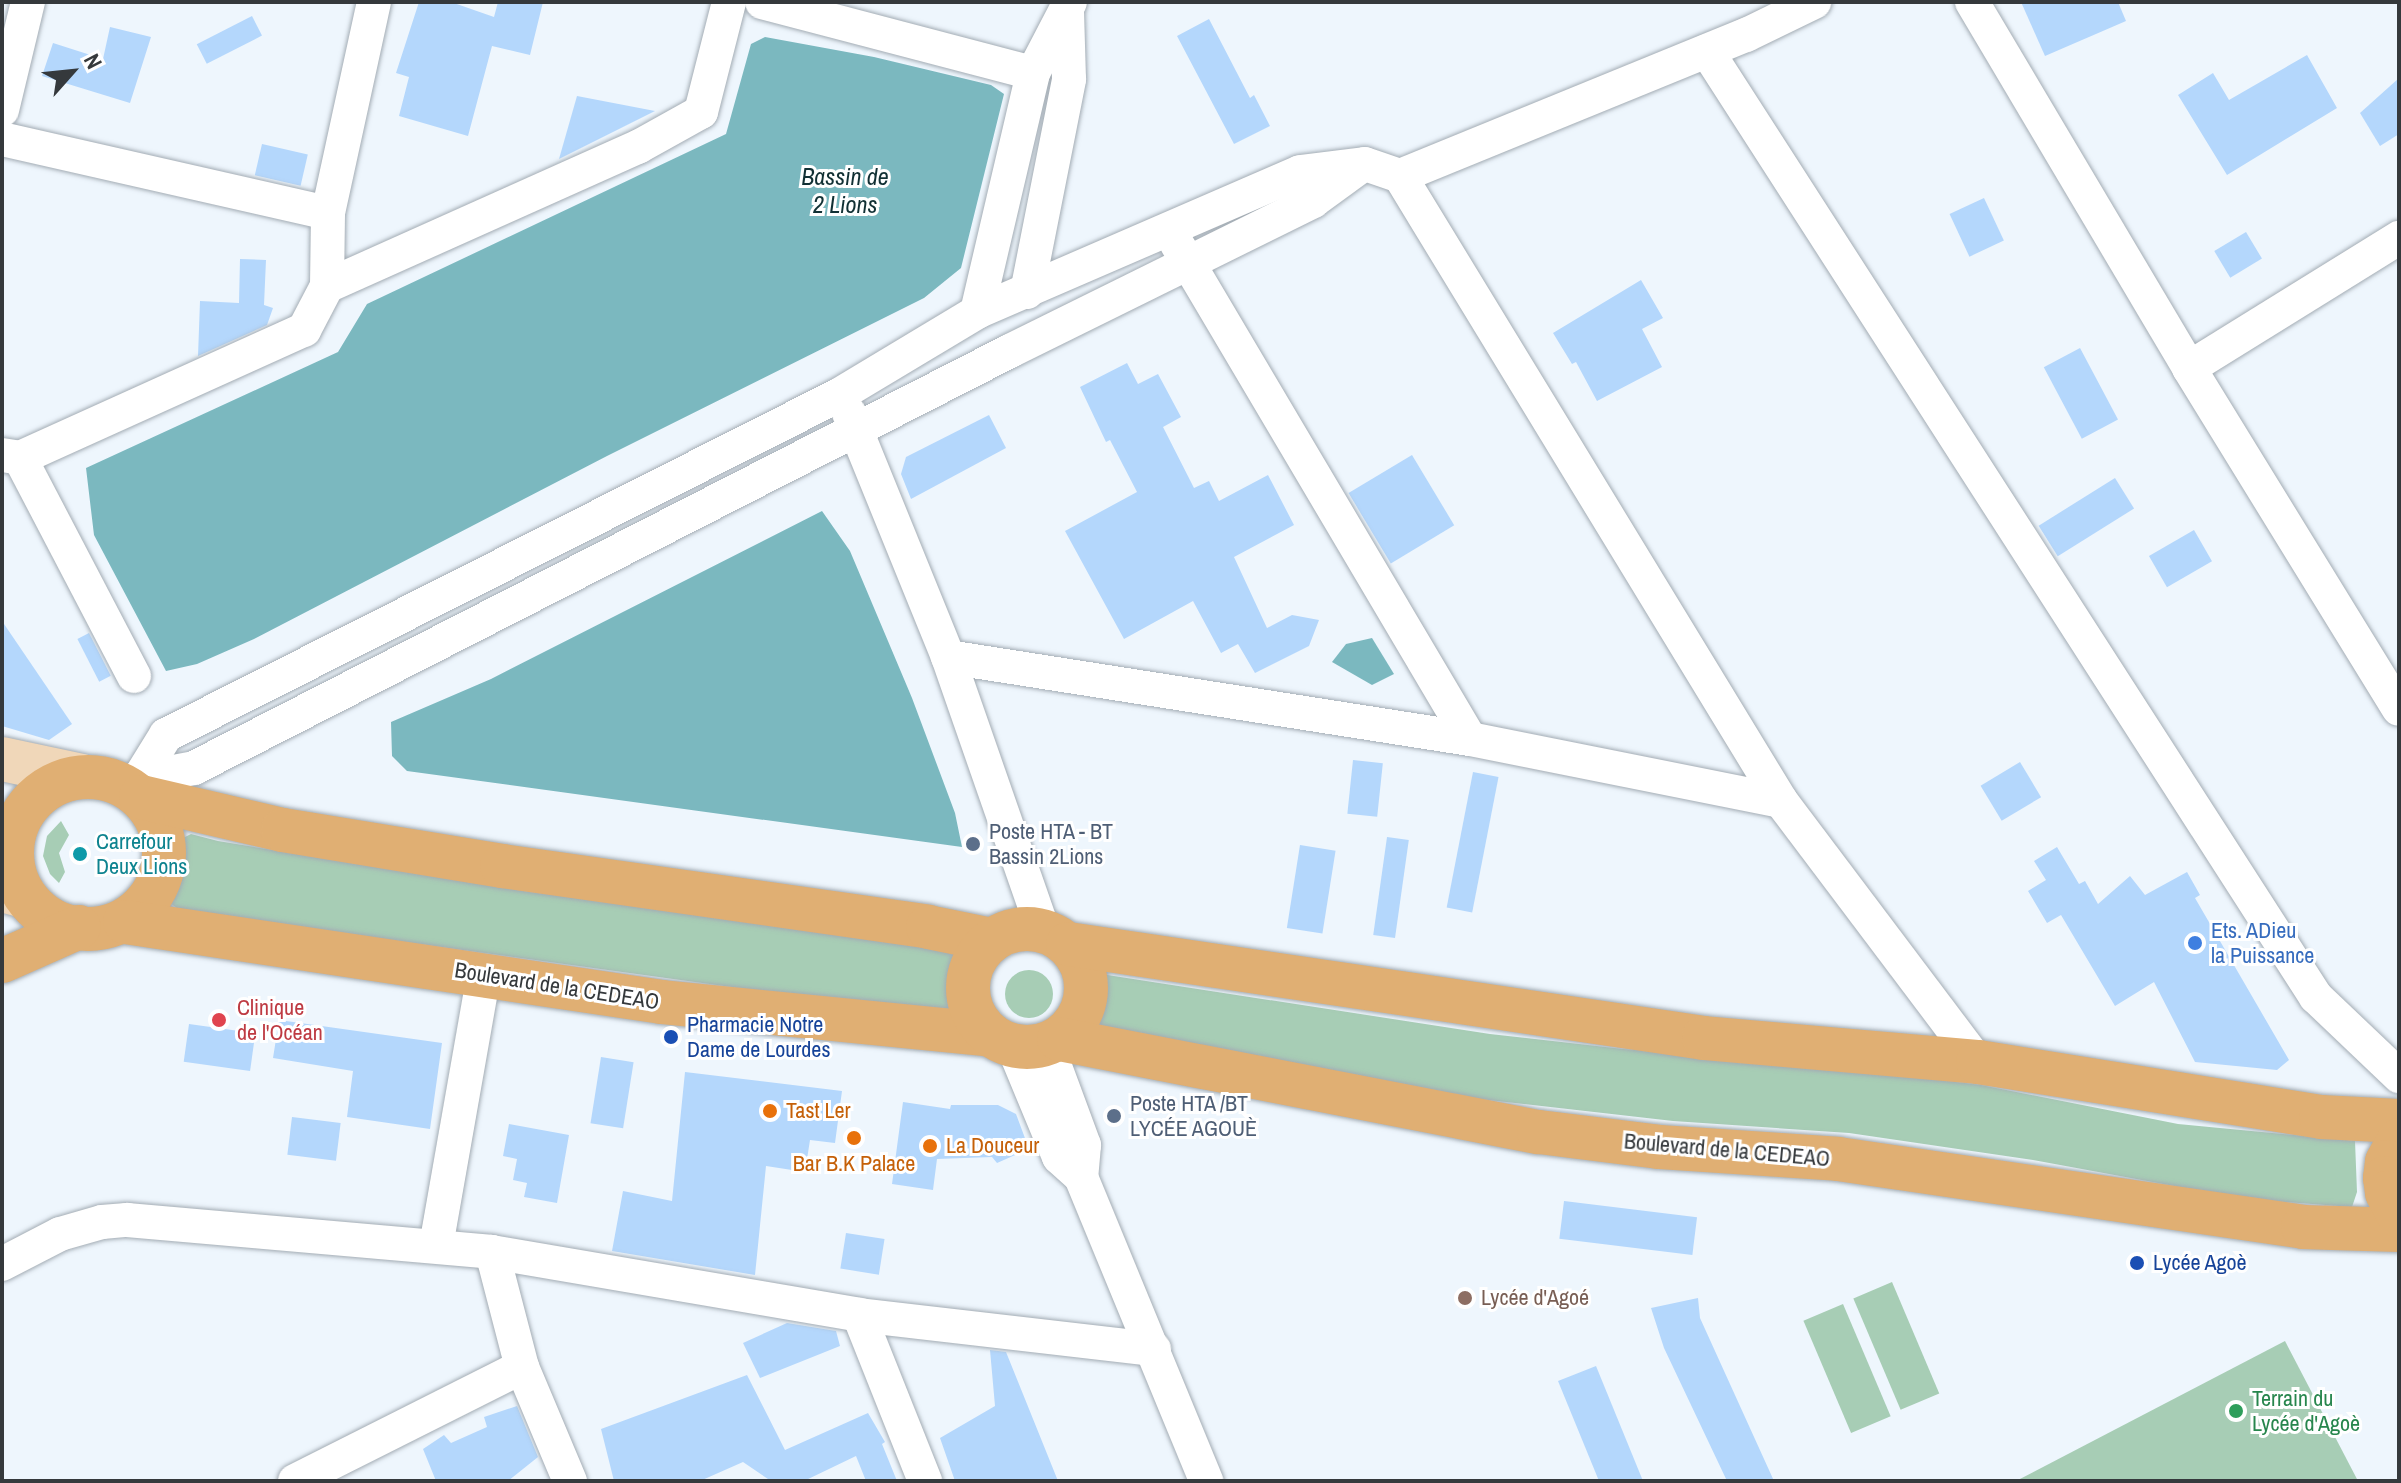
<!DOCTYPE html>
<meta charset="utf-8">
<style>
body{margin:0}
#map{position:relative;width:2401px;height:1483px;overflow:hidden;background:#eef6fd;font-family:"Archivo Narrow",sans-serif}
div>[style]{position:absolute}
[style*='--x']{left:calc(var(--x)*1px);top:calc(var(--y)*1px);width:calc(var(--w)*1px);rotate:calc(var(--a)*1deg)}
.green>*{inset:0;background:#a7cdb5;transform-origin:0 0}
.round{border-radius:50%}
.water>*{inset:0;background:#7bb8bf}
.building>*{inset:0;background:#b4d7fc;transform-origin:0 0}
.roads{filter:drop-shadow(0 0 2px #a3acb4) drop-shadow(0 0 2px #a3acb4)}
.minor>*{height:34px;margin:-17px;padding:0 17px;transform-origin:17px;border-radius:17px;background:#fff}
.secondary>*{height:44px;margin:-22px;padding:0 22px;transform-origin:22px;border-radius:22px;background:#f0d7b9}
.primary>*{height:44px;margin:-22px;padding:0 22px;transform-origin:22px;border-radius:22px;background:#e0af73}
.primary>.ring{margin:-22px;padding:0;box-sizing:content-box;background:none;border:44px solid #e0af73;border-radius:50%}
.dots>*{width:22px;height:22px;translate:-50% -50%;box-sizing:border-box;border:4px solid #fff;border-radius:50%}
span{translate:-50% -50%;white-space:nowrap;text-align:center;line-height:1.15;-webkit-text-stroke:6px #fff;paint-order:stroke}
.service-label{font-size:22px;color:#4e5e75}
.left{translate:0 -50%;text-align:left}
.culture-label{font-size:22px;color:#0d838f}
.shop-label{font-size:22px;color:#366cbe}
.street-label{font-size:22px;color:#35393c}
.health-label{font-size:22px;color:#be3a42}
.transit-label{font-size:22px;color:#164399}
.food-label{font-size:22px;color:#c56008}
.education-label{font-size:22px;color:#785e54}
.leisure-label{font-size:22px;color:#27864d}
.water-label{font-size:24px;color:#113034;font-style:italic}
.frame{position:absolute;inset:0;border:4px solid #35393c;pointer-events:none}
.north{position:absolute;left:32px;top:32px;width:80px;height:80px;-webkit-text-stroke:6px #fff;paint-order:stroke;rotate:63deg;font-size:22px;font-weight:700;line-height:32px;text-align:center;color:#35393c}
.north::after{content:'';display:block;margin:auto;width:28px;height:36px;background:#35393c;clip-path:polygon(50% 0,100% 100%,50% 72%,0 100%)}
</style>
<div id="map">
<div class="green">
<div style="clip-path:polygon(61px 821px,69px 835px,59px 853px,65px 872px,59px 883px,50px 874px,43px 856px,47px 836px)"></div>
<div style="clip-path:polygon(191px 834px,218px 841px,530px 892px,960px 948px,953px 983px,954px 1001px,946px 1013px,862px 1005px,181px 911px,170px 903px,171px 896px,179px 875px,183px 838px)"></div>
<div class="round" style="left:1005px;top:970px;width:48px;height:48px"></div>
<div style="clip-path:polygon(1101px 974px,1490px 1034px,1623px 1049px,1783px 1061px,1981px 1085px,2178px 1124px,2355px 1141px,2357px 1192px,2352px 1207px,2245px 1199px,2033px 1160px,1849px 1133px,1673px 1121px,1462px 1097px,1091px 1033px)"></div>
<div style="left:1892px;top:1282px;width:121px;height:42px;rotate:67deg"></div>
<div style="left:1843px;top:1304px;width:122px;height:43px;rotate:67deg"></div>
<div style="clip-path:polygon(2285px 1341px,2358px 1481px,2016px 1481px)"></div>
</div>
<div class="water">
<div style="clip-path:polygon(765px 37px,874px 57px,991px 85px,1004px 94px,961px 268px,924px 298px,607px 456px,254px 639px,197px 664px,166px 671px,94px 535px,86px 468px,338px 352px,367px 304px,726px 134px,751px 44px)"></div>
<div style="clip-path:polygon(822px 511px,850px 551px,912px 698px,955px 813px,962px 847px,407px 771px,392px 756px,391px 722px,491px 679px)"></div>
<div style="clip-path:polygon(1372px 638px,1394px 674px,1372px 685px,1332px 662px,1346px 644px)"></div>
</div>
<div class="building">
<div style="clip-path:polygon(419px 2px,451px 2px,494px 17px,498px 2px,543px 2px,530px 55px,492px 46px,468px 136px,399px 116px,409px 77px,396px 73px)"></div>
<div style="clip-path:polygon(2021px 2px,2118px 2px,2126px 21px,2045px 56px)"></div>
<div style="left:252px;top:16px;width:22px;height:62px;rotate:63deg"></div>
<div style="clip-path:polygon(1209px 19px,1250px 98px,1254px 95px,1270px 126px,1234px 144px,1177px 36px)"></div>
<div style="clip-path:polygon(110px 27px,151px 37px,130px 103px,42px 76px,53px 43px,103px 59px)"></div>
<div style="clip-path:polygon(2307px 55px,2337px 108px,2227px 175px,2178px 95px,2213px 73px,2229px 100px)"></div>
<div style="clip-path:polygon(2399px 78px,2399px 134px,2380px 146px,2360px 113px)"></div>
<div style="clip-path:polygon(577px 96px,655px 111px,559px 159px)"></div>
<div style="left:262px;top:144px;width:47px;height:32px;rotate:13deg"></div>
<div style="left:1984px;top:198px;width:47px;height:38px;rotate:65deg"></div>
<div style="left:2246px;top:232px;width:31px;height:37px;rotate:59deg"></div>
<div style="clip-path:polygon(240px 259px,266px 260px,264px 305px,273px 308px,267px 325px,198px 356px,200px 301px,239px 303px)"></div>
<div style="clip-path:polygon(1641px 280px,1663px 318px,1642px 329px,1662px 367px,1597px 401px,1576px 362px,1572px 364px,1553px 333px)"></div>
<div style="left:2080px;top:348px;width:81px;height:41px;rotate:62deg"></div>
<div style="clip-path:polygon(1127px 363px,1138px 384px,1158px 374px,1181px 417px,1163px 427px,1194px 488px,1209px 481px,1219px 501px,1268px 475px,1294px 525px,1234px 557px,1267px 628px,1292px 615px,1319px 620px,1309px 646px,1255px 673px,1238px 644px,1221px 653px,1193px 601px,1124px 639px,1065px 531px,1137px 492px,1110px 440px,1106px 442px,1080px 387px)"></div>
<div style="clip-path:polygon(989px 415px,1006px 448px,911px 499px,901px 474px,906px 457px)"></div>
<div style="left:1412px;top:455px;width:82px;height:74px;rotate:59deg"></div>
<div style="left:2115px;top:478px;width:36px;height:90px;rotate:58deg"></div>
<div style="left:2194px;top:530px;width:36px;height:52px;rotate:60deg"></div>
<div style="clip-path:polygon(2px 621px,72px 724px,49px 740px,2px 726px)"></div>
<div style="left:89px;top:633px;width:48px;height:13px;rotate:63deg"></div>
<div style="left:1353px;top:760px;width:30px;height:54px;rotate:6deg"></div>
<div style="left:2020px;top:762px;width:41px;height:46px;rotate:59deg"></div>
<div style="left:1473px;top:772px;width:26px;height:138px;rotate:11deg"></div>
<div style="left:1387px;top:837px;width:22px;height:99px;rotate:8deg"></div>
<div style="left:1300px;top:845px;width:36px;height:84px;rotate:9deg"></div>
<div style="clip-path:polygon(2057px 847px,2079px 884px,2085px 881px,2098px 904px,2130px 876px,2145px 895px,2187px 872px,2200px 895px,2195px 898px,2289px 1060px,2277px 1070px,2195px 1062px,2154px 982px,2115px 1006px,2061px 915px,2047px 923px,2028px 891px,2046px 880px,2034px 861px)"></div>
<div style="clip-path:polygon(279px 1020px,442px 1043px,430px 1129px,347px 1117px,353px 1071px,273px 1058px)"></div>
<div style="left:189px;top:1024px;width:67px;height:38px;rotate:8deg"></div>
<div style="left:601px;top:1057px;width:33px;height:67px;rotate:9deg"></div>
<div style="clip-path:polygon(685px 1072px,842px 1091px,835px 1143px,810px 1140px,805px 1172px,766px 1166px,755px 1275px,612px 1251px,623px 1191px,672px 1201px)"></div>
<div style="clip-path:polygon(903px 1102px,950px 1109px,951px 1105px,998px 1105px,1016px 1114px,1029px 1149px,997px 1163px,992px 1157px,937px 1159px,933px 1190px,892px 1184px)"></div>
<div style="left:292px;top:1117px;width:49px;height:38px;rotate:7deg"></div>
<div style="clip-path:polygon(509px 1124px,569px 1135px,557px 1203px,524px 1197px,527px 1183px,513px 1180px,517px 1159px,503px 1156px)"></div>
<div style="left:1564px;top:1201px;width:134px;height:38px;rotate:7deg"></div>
<div style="left:846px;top:1233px;width:39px;height:36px;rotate:9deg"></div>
<div style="clip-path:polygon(1698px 1298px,1700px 1318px,1774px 1481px,1727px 1481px,1664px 1348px,1651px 1308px)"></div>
<div style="clip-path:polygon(787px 1323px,836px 1331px,840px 1346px,760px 1378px,743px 1343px)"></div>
<div style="clip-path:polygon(990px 1350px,1006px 1352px,1058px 1481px,955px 1481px,940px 1438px,995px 1406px)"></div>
<div style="clip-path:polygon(1596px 1366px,1643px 1481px,1599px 1481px,1558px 1381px)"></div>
<div style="clip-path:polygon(747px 1375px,785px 1450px,868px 1413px,885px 1442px,882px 1444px,897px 1481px,866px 1481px,856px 1456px,804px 1481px,771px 1481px,743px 1462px,700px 1481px,614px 1481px,601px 1429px)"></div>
<div style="clip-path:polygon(517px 1406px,538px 1457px,508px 1481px,436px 1481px,423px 1449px,444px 1435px,451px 1443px,487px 1427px,484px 1417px)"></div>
</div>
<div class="roads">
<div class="minor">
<div style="--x:762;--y:2;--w:280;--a:14.7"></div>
<div style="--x:1972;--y:2;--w:425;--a:59.3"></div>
<div style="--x:2189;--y:368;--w:400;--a:58.4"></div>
<div style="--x:1707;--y:51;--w:1125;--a:57.23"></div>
<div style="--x:2316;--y:997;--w:115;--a:43.6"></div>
<div style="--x:2;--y:110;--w:111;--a:-76.5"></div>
<div style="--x:2;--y:139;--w:334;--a:12.8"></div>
<div style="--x:1400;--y:176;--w:732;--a:58.63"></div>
<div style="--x:1781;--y:801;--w:327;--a:53"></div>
<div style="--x:1177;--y:244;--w:575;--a:59.38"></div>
<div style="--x:327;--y:286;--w:73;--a:-89.2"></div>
<div style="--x:328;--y:213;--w:216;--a:-77.7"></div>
<div style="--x:1027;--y:292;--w:217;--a:-78.8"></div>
<div style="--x:1069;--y:79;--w:66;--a:-91.7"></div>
<div style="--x:977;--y:312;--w:245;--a:-76.8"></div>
<div style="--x:1033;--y:73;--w:80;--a:-62.5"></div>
<div style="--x:2189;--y:368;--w:247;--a:-31.8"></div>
<div style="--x:849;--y:413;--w:263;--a:67.9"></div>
<div style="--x:948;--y:657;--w:289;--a:70.8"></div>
<div style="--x:2;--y:455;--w:18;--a:9"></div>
<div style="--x:20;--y:458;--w:312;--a:-24.3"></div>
<div style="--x:304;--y:330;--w:50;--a:-62.4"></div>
<div style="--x:327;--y:286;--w:341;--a:-24.1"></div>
<div style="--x:638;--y:147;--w:72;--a:-29.1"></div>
<div style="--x:701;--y:112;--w:114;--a:-75.7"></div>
<div style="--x:20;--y:458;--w:246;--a:62.4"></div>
<div style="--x:948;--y:657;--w:528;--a:8.93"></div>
<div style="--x:1470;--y:739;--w:317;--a:11.3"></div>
<div style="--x:136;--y:779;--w:59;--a:-10.7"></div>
<div style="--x:194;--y:768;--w:916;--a:-27.07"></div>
<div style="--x:1010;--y:351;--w:338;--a:-26.3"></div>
<div style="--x:1313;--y:201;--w:59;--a:-36.1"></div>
<div style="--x:132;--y:790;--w:65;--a:-58.3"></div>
<div style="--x:166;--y:735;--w:754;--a:-26.8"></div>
<div style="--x:839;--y:395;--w:161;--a:-31"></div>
<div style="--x:977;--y:312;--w:352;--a:-23.4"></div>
<div style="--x:1300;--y:172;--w:65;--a:-7"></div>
<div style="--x:1365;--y:164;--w:37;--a:19"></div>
<div style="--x:1400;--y:176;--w:374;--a:-22.2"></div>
<div style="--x:1746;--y:35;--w:76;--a:-25.9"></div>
<div style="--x:1047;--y:1045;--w:107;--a:69.7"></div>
<div style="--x:1084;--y:1145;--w:32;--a:95"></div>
<div style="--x:1013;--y:1046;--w:120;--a:67.5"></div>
<div style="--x:1059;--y:1157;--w:30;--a:42"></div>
<div style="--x:1081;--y:1177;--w:329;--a:67.6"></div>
<div style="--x:436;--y:1246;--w:275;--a:-80"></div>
<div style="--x:492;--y:1252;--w:119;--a:75.4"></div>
<div style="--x:522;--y:1367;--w:124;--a:67.2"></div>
<div style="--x:2;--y:1264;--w:65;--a:-27.3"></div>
<div style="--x:60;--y:1234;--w:44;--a:-15.9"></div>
<div style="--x:102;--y:1222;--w:25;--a:-5"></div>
<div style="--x:127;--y:1220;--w:366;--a:5"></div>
<div style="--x:492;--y:1252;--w:372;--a:9.7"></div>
<div style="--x:859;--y:1315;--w:297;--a:6.6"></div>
<div style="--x:859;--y:1315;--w:179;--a:68.3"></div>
<div style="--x:295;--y:1481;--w:254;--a:-26.7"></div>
</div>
<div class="secondary">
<div style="--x:2;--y:759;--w:82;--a:12"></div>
<div style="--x:2;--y:890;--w:24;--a:15"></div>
</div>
<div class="primary">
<div class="ring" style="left:12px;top:777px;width:108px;height:108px"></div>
<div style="--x:141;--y:797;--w:146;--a:13.1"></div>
<div style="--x:283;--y:830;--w:222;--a:9.3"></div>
<div style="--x:502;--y:866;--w:430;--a:8.1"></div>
<div style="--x:928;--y:927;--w:65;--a:11.5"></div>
<div style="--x:125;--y:922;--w:543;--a:8.47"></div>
<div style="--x:662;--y:1002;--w:330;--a:5.7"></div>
<div class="ring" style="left:968px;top:929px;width:74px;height:74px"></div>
<div style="--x:1068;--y:944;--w:643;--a:8.41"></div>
<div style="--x:1704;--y:1038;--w:275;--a:5"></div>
<div style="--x:1978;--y:1062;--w:347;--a:9.1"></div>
<div style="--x:2321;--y:1117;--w:78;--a:2.9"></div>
<div style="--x:2;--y:961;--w:84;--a:-23.8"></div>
<div style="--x:1059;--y:1039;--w:489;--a:11"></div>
<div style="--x:1539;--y:1132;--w:121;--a:7.1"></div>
<div style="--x:1659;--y:1147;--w:179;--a:3.8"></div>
<div style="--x:1838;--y:1159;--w:470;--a:8.3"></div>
<div style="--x:2303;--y:1227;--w:96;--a:1.8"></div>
<div style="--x:2399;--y:1140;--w:25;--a:119"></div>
<div style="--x:2387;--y:1162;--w:16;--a:97"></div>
<div style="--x:2385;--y:1178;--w:15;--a:82"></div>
<div style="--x:2387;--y:1193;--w:26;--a:62"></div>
</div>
</div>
<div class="dots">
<div style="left:973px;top:844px;background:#5c6f8a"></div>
<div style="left:80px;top:854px;background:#0f9aa8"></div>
<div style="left:2195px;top:943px;background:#3f7fe0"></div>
<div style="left:219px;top:1020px;background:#e0444e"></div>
<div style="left:671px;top:1037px;background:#1a4fb4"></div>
<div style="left:770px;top:1111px;background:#e8710a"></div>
<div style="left:1114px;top:1116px;background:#5c6f8a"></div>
<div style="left:854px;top:1138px;background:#e8710a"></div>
<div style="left:930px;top:1146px;background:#e8710a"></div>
<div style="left:2137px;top:1263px;background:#1a4fb4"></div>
<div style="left:1465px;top:1298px;background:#8d6e63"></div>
<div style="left:2236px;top:1411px;background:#2e9e5b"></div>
</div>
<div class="service-label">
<span class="left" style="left:989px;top:844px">Poste HTA - BT<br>Bassin 2Lions</span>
<span class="left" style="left:1130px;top:1116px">Poste HTA /BT<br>LYCÉE AGOUÈ</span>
</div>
<div class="culture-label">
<span class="left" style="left:96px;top:854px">Carrefour<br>Deux Lions</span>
</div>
<div class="shop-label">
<span class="left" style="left:2211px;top:943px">Ets. ADieu<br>la Puissance</span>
</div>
<div class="street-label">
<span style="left:557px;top:986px;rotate:9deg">Boulevard de la CEDEAO</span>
<span style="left:1727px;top:1150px;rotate:5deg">Boulevard de la CEDEAO</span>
</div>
<div class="health-label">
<span class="left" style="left:237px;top:1020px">Clinique<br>de l'Océan</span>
</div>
<div class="transit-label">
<span class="left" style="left:687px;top:1037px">Pharmacie Notre<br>Dame de Lourdes</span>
<span class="left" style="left:2153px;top:1263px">Lycée Agoè</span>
</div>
<div class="food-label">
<span class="left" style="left:786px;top:1111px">Tast Ler</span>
<span class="left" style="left:946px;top:1146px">La Douceur</span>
<span style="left:854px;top:1164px">Bar B.K Palace</span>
</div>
<div class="education-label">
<span class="left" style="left:1481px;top:1298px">Lycée d'Agoé</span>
</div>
<div class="leisure-label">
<span class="left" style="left:2252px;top:1411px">Terrain du<br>Lycée d'Agoè</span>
</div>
<div class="water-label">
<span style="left:845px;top:191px">Bassin de<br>2 Lions</span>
</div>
<div class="frame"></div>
<div class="north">N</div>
</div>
